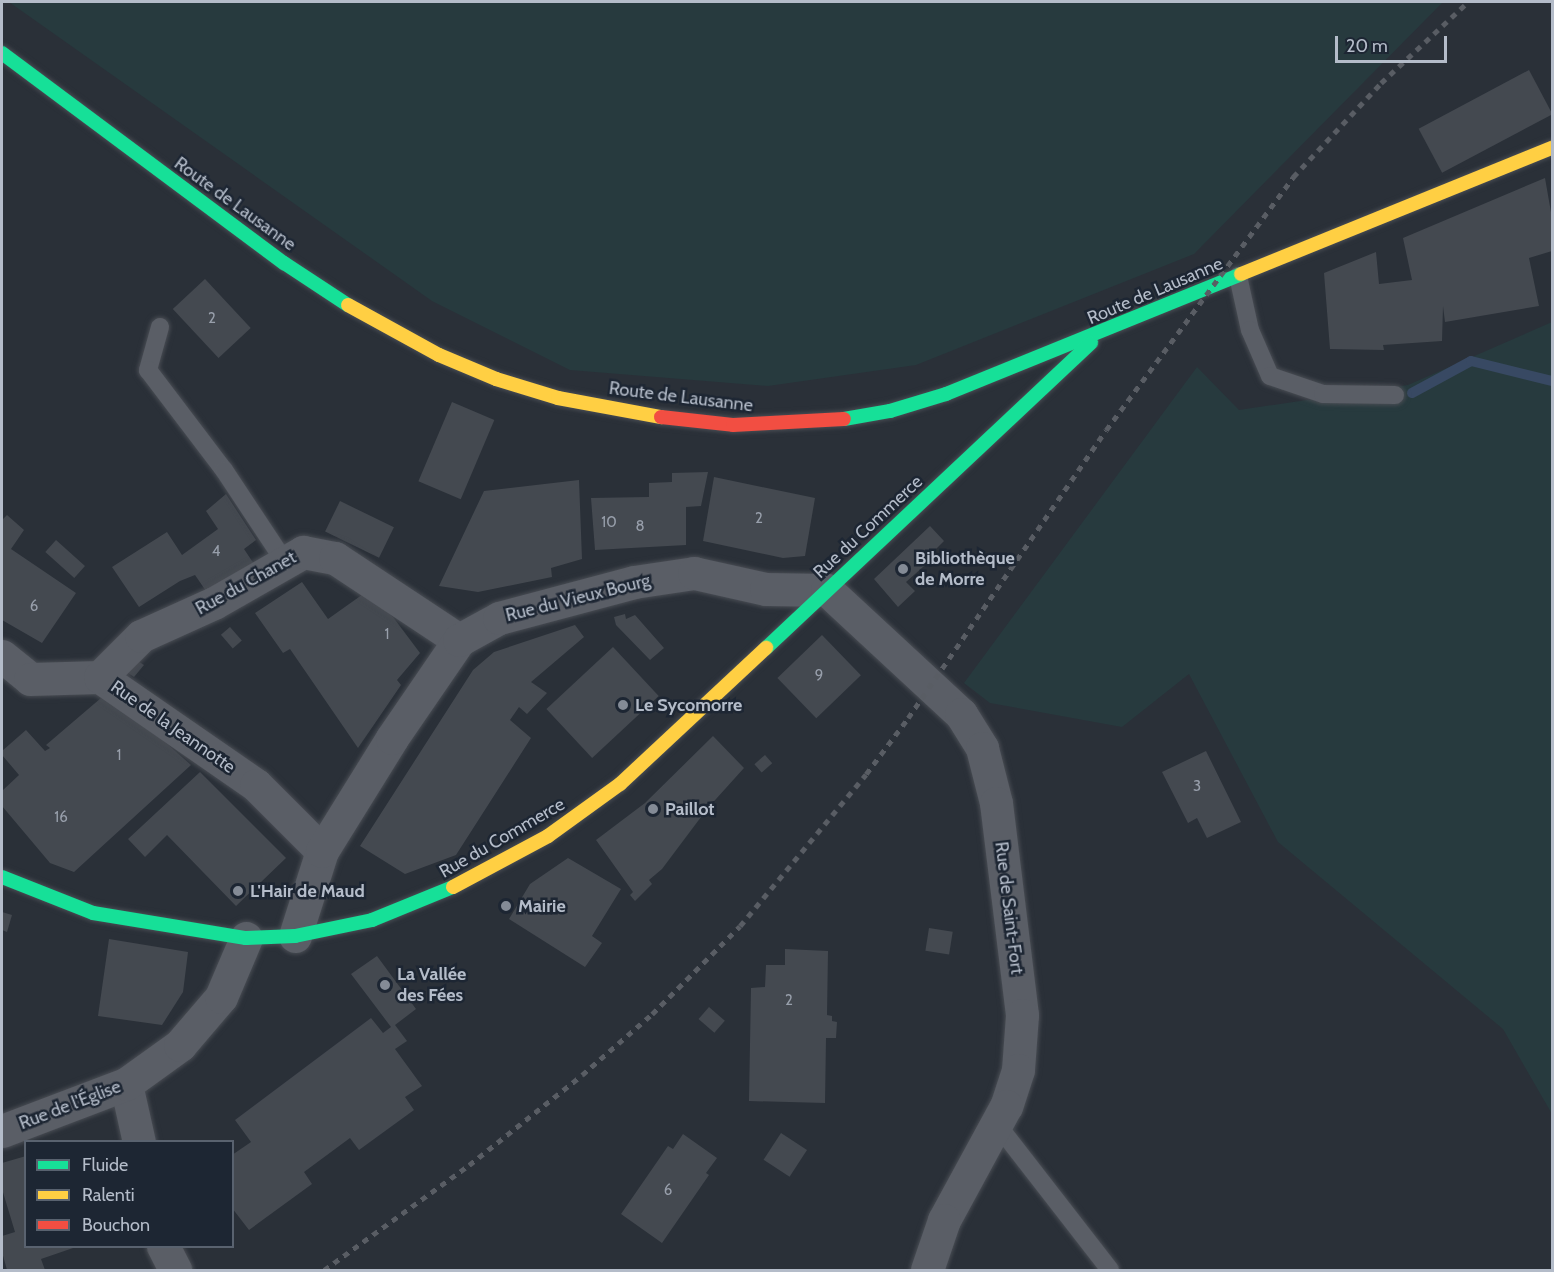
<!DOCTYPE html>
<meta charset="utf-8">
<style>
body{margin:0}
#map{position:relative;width:1554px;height:1272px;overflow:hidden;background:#2a3038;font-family:Cabin,sans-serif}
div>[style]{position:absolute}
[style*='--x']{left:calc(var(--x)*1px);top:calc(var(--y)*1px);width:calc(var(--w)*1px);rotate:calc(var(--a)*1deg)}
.green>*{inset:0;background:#273a3e}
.stream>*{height:10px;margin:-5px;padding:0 5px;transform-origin:5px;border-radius:5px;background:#384963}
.building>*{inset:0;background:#444950;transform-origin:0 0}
.roads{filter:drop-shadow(0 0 2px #484c53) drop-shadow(0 0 2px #484c53)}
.lane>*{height:18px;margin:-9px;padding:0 9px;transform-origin:9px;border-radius:9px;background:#5a5e66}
.street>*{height:33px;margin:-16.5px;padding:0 16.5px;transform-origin:16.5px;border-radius:16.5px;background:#5a5e66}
.fast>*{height:14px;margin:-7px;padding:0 7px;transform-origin:7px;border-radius:7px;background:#16e098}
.slow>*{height:14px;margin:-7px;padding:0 7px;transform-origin:7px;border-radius:7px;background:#ffcf43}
.jam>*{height:14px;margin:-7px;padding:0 7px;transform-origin:7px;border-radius:7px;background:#f24e42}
.rail>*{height:4.5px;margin-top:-2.25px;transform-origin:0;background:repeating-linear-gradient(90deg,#595d64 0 6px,transparent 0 12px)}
.dots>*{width:16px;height:16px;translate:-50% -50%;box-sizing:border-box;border:3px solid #1d2633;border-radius:50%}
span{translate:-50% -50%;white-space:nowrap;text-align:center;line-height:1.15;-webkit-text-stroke:5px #1d2633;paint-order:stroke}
.number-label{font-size:15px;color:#989fab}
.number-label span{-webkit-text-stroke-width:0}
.street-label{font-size:18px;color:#b4bcc9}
.poi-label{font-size:18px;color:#b4bcc9;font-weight:700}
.left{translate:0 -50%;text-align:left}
.frame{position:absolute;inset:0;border:3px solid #b4bcc9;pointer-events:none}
.legend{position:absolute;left:24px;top:1140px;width:210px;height:108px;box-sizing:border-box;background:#1d2633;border:2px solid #59626f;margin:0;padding:8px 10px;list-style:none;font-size:18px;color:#b4bcc9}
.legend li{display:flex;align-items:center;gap:12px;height:30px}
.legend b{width:30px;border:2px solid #59626f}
.scale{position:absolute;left:1335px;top:36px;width:112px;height:27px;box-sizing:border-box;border:3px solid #b4bcc9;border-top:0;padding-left:8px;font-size:18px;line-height:21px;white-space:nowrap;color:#b4bcc9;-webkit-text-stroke:4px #1d2633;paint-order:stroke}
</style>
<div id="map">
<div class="green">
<div style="clip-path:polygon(9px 2px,1443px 2px,1194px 254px,916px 365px,768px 386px,570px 370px,432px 301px)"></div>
<div style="clip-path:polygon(1552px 322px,1552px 1114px,1503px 1029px,1278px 842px,1189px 674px,1122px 727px,990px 703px,964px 683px,1197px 367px,1239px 410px,1408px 385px)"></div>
</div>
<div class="stream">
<div style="--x:1412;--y:393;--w:67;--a:-28.5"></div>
<div style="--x:1471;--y:361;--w:83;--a:13.9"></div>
</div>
<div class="building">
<div style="left:1529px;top:70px;width:50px;height:125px;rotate:62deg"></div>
<div style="clip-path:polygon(1545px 178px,1552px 218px,1552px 251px,1529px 258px,1539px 306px,1445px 322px,1443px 306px,1442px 341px,1383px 345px,1384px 350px,1330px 349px,1324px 273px,1376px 252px,1379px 284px,1412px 280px,1403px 238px)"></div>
<div style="left:205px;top:279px;width:67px;height:44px;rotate:47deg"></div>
<div style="left:452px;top:402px;width:46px;height:86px;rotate:23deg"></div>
<div style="clip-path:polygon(708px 472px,701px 506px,686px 507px,686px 545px,595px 550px,591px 498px,649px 497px,649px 483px,672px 482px,672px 473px)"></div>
<div style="clip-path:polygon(714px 477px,815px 498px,805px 556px,783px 558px,703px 541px)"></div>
<div style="clip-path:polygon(579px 480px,582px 559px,551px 568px,552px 577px,478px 592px,439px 586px,484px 491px)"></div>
<div style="clip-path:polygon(226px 494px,256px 540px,244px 549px,254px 564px,208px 594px,195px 575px,180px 581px,139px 607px,112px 567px,167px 532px,182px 555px,218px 529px,206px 511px)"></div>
<div style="left:340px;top:501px;width:60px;height:34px;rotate:26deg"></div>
<div style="clip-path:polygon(7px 515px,24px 530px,11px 549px,76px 593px,42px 643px,2px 620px,2px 520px)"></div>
<div style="clip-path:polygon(930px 526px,944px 541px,929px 556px,932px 559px,906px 582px,915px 591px,898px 607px,874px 579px)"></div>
<div style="left:56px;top:540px;width:39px;height:16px;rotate:42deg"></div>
<div style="clip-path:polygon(302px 582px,328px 619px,366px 592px,393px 617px,420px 653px,397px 680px,401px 685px,358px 748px,290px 649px,283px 653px,255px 613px)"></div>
<div style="clip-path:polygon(625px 614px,626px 619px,635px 615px,664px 648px,650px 660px,616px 625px,614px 617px)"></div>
<div style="clip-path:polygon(575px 625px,584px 637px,531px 682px,547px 693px,527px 714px,519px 707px,510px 720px,531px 738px,456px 855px,405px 874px,360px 846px,473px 670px,494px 652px)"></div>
<div style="left:230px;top:627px;width:18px;height:12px;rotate:49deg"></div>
<div style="left:822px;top:635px;width:56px;height:62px;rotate:46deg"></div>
<div style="left:613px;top:647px;width:67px;height:91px;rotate:47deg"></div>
<div style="clip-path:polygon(133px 658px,144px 665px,134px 677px,124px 670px)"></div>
<div style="clip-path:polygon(101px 698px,123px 705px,191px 765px,74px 872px,50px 863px,2px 806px,2px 791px,19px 775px,2px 755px,2px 751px,26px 730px,45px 751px,50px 748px,46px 745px)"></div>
<div style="clip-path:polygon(713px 736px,744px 768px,707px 809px,662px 869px,649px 880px,652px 884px,635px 901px,630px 895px,633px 892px,596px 840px,645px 803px)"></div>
<div style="clip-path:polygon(1206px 751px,1241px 822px,1207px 838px,1197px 818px,1188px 823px,1162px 772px)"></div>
<div style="left:765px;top:755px;width:11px;height:14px;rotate:49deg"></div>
<div style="clip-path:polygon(200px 772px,286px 858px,236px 906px,167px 835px,145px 857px,128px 839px)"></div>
<div style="clip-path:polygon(568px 858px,621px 889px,592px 936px,602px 943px,585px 967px,509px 919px,530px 884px)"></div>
<div style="clip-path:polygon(2px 912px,12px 915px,7px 932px,2px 930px)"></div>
<div style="left:929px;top:928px;width:24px;height:23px;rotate:9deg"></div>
<div style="clip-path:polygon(109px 939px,188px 952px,183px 992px,162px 1025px,98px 1016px)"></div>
<div style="clip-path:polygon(785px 949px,828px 951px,827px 1015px,832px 1016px,832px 1021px,837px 1022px,836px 1038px,826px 1038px,825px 1103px,749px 1101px,751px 988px,765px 987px,766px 965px,785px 965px)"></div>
<div style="clip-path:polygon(377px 956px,416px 1009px,395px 1025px,407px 1041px,395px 1049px,422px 1086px,405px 1097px,414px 1110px,359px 1150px,350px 1138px,304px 1172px,312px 1184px,249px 1230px,232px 1208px,232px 1155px,251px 1142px,235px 1120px,371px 1018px,383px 1033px,391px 1027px,351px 974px)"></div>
<div style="left:709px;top:1007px;width:21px;height:16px;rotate:41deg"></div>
<div style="left:781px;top:1133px;width:31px;height:32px;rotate:33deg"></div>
<div style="clip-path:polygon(683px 1134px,717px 1158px,706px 1173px,709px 1175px,662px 1243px,621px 1214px,668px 1146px,673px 1149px)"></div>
<div style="clip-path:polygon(26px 1156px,26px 1246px,76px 1247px,41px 1259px,45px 1270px,7px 1270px,2px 1252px,2px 1236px,15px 1232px,2px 1189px,2px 1163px)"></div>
</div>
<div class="roads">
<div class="lane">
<div style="--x:1238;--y:276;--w:55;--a:77.5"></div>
<div style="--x:1250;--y:330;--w:50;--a:66.5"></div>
<div style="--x:1270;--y:376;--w:56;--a:18.8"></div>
<div style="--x:1323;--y:394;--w:72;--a:0.8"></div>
<div style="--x:160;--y:327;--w:45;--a:105.6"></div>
<div style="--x:148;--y:370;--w:126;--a:52.8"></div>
<div style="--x:224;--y:470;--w:110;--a:56.5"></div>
<div style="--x:996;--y:1123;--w:186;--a:52.2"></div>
</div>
<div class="street">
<div style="--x:2;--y:656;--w:36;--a:39"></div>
<div style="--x:30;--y:679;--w:70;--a:-1.6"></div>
<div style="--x:100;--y:677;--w:190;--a:34.7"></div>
<div style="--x:256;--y:785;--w:93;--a:45"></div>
<div style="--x:100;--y:677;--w:58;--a:-45"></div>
<div style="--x:141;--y:636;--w:80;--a:-24.3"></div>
<div style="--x:214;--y:603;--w:103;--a:-29.8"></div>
<div style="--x:303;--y:552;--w:33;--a:11"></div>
<div style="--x:335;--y:558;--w:149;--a:33.5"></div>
<div style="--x:295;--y:936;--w:89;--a:-72.4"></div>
<div style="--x:322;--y:851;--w:133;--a:-58.2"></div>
<div style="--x:392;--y:738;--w:119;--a:-55.6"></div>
<div style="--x:459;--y:640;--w:46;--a:-28.8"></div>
<div style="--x:499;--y:618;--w:140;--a:-14.9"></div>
<div style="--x:634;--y:582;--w:61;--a:-8.5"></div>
<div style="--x:694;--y:573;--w:74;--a:12.5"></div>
<div style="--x:766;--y:589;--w:61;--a:0.9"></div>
<div style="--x:827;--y:590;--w:183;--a:42.8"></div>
<div style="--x:961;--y:714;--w:40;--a:58"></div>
<div style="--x:982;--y:748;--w:57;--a:75.7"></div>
<div style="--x:996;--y:803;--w:214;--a:83"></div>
<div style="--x:1022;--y:1015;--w:55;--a:94.2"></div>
<div style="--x:1018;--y:1070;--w:38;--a:108"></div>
<div style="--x:1006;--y:1106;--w:130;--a:118.5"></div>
<div style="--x:944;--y:1220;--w:53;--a:108.8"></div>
<div style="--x:126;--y:1084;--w:59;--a:77.4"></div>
<div style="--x:2;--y:1131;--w:133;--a:-20.8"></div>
<div style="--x:126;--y:1084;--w:67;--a:-35.8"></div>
<div style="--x:180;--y:1045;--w:63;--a:-49.5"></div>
<div style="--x:221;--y:997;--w:64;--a:-67"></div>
<div style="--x:163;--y:1246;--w:27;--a:63"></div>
</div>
<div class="fast">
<div style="--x:2;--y:53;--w:352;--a:36.7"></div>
<div style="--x:284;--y:263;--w:77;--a:33.3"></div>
<div style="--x:844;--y:419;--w:47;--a:-9.9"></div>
<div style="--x:890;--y:411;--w:59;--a:-16.9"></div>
<div style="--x:946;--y:394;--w:318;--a:-22.1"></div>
<div style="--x:766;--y:648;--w:446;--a:-43.2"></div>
<div style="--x:2;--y:877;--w:98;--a:21.6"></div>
<div style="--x:93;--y:913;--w:155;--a:9.3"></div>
<div style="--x:246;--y:938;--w:49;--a:-2.3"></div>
<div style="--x:295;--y:936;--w:79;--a:-11.7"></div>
<div style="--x:372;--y:920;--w:87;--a:-22.2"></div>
</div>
<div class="slow">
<div style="--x:1241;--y:274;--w:336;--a:-22.1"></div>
<div style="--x:348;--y:305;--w:104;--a:28.8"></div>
<div style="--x:439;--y:355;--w:62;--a:22.8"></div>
<div style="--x:496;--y:379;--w:65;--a:17"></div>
<div style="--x:558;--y:398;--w:105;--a:10.5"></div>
<div style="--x:453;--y:887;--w:108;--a:-28.2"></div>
<div style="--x:548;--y:836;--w:89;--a:-35.8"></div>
<div style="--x:620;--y:784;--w:200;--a:-43"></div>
</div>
<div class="jam">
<div style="--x:661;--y:417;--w:72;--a:6.3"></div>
<div style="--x:733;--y:425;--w:111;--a:-3.1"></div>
</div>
</div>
<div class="rail">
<div style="--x:324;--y:1270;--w:179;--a:-35.9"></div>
<div style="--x:469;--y:1165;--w:144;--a:-38.5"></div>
<div style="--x:582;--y:1075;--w:93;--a:-41.1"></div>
<div style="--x:652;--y:1014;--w:124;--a:-45"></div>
<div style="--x:740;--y:926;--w:197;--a:-50.3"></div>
<div style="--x:866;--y:774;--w:70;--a:-53.1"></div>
<div style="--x:908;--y:718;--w:349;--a:-55.5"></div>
<div style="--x:1106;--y:430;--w:315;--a:-53.5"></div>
<div style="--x:1293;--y:177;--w:129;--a:-46.9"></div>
<div style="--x:1381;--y:83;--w:119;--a:-43"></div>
</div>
<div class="dots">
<div style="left:903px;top:569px;background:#848b96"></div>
<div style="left:623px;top:705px;background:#848b96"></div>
<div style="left:653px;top:809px;background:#848b96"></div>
<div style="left:238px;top:891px;background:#848b96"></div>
<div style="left:506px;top:906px;background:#848b96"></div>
<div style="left:385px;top:985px;background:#848b96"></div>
</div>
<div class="number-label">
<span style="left:212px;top:319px">2</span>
<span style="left:759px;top:519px">2</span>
<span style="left:609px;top:523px">10</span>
<span style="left:640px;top:527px">8</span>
<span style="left:216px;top:552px">4</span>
<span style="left:34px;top:607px">6</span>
<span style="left:387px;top:635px">1</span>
<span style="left:819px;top:676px">9</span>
<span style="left:119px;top:756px">1</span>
<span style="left:1197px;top:787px">3</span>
<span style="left:61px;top:818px">16</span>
<span style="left:789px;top:1001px">2</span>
<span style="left:668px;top:1191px">6</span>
</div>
<div class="street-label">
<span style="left:235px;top:204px;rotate:36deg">Route de Lausanne</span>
<span style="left:1155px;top:291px;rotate:-23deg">Route de Lausanne</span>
<span style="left:681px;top:397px;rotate:7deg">Route de Lausanne</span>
<span style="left:868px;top:527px;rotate:-43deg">Rue du Commerce</span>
<span style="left:246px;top:583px;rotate:-29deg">Rue du Chanet</span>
<span style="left:578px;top:598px;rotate:-14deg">Rue du Vieux Bourg</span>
<span style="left:173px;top:727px;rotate:35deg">Rue de la Jeannotte</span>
<span style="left:502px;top:838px;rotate:-30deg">Rue du Commerce</span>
<span style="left:1009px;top:908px;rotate:83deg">Rue de Saint-Fort</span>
<span style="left:70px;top:1105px;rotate:-21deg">Rue de l'Église</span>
</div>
<div class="poi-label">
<span class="left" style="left:915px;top:569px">Bibliothèque<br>de Morre</span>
<span class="left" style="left:635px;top:705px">Le Sycomorre</span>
<span class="left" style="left:665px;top:809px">Paillot</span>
<span class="left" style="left:250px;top:891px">L'Hair de Maud</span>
<span class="left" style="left:518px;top:906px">Mairie</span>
<span class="left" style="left:397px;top:985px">La Vallée<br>des Fées</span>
</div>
<div class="frame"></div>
<ul class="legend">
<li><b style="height:8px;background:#16e098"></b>Fluide</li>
<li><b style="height:8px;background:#ffcf43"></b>Ralenti</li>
<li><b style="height:8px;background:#f24e42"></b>Bouchon</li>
</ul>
<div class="scale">20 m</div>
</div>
